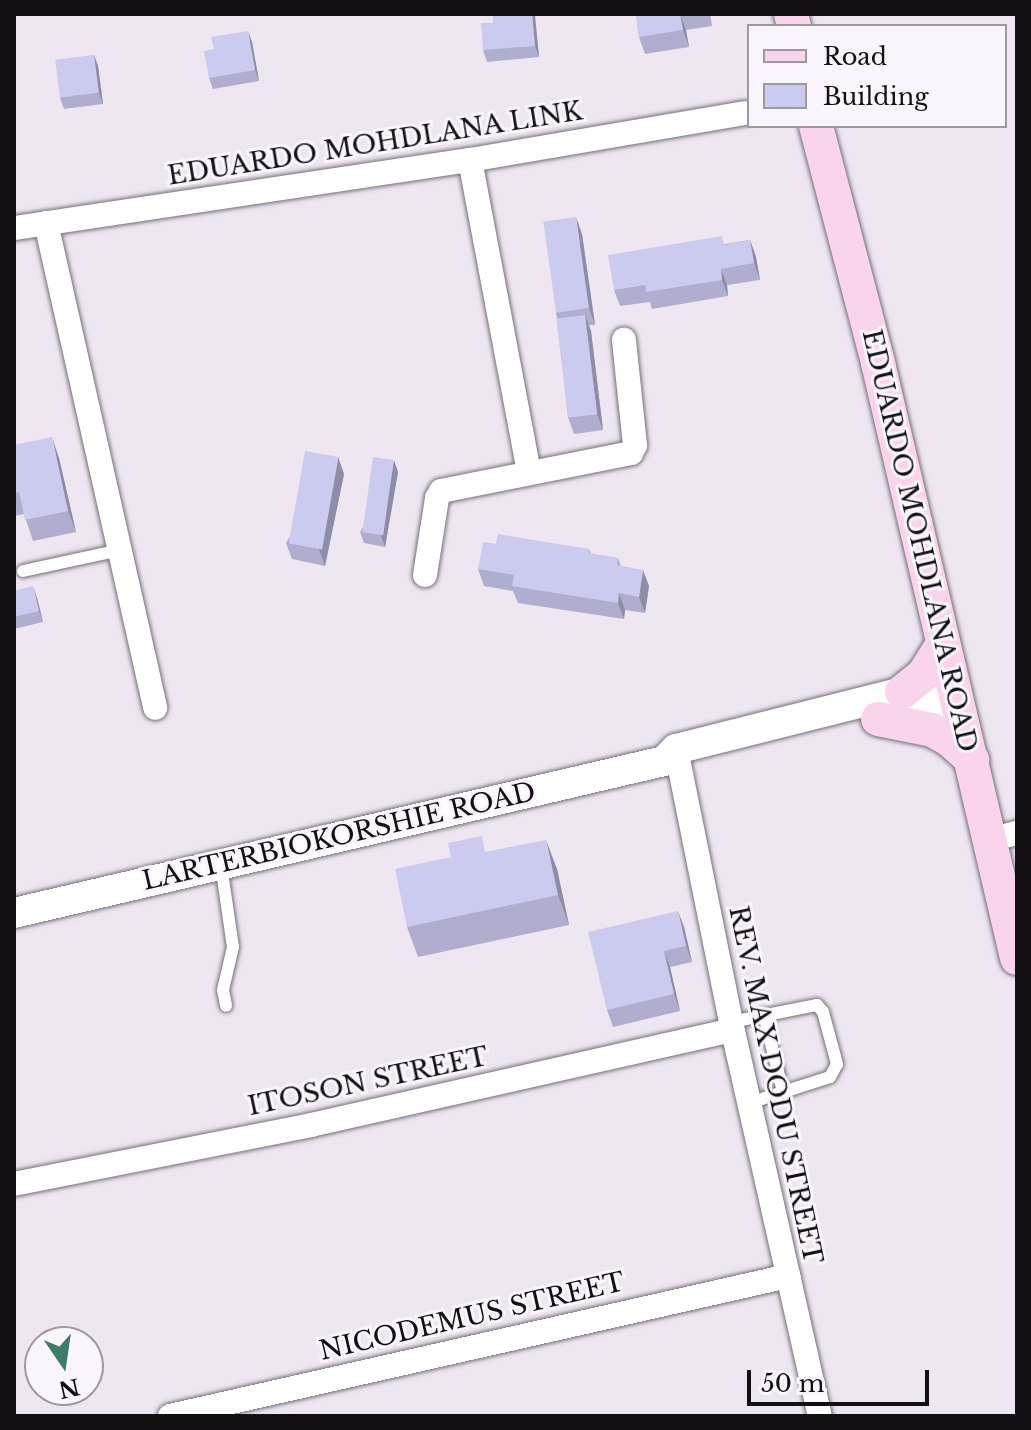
<!DOCTYPE html>
<style>
body{margin:0}
#map{position:relative;width:1031px;height:1430px;overflow:hidden;background:#eee7f1;font-family:"Libre Baskerville",serif}
div>[style]{position:absolute}
[style*='--x']{left:calc(var(--x)*1px);top:calc(var(--y)*1px);width:calc(var(--w)*1px);rotate:calc(var(--a)*1deg)}
.roads{filter:drop-shadow(0 0 2px #757078) drop-shadow(0 0 2px #757078)}
.service>*{height:12px;margin:-6px;padding:0 6px;transform-origin:6px;border-radius:6px;background:#fff}
.minor>*{height:24px;margin:-12px;padding:0 12px;transform-origin:12px;border-radius:12px;background:#fff}
.tertiary>*{height:30px;margin:-15px;padding:0 15px;transform-origin:15px;border-radius:15px;background:#fff}
.secondary>*{height:34px;margin:-17px;padding:0 17px;transform-origin:17px;border-radius:17px;background:#f9d4eb}
.wall>*{inset:0;background:#afaece}
.shaded-wall>*{inset:0;background:#8e8da7}
.building>*{inset:0;background:#cbcaef;transform-origin:0 0}
span{translate:-50% -50%;white-space:nowrap;text-align:center;line-height:1.15;-webkit-text-stroke:6px #fbf5fe;paint-order:stroke}
.street-label{font-size:26px;color:#121013}
.frame{position:absolute;inset:0;border:16px solid #121013;pointer-events:none}
.legend{position:absolute;left:747px;top:24px;width:260px;height:104px;box-sizing:border-box;background:#fbf5fe;border:2px solid #9e99a0;margin:0;padding:10px 14px;list-style:none;font-size:24px;color:#121013}
.legend li{display:flex;align-items:center;gap:16px;height:40px}
.legend b{width:40px;border:2px solid #9e99a0}
.north{position:absolute;left:24px;top:1326px;width:80px;height:80px;box-sizing:border-box;background:#fbf5fe;border:2px solid #9e99a0;border-radius:50%;rotate:167deg;font-size:22px;font-weight:700;line-height:32px;text-align:center;color:#121013}
.north::after{content:'';display:block;margin:auto;width:28px;height:36px;background:#3d7c69;clip-path:polygon(50% 0,100% 100%,50% 72%,0 100%)}
.scale{position:absolute;left:747px;top:1370px;width:182px;height:36px;box-sizing:border-box;border:4px solid #121013;border-top:0;padding-left:10px;font-size:24px;line-height:28px;white-space:nowrap;color:#121013;-webkit-text-stroke:6px #fbf5fe;paint-order:stroke}
</style>
<div id="map">
<div class="roads">
<div class="service">
<div style="--x:23;--y:571;--w:99;--a:-12.2"></div>
<div style="--x:221;--y:865;--w:83;--a:81.7"></div>
<div style="--x:233;--y:947;--w:44;--a:103.1"></div>
<div style="--x:223;--y:990;--w:16;--a:79"></div>
<div style="--x:764;--y:1015;--w:79;--a:76.1"></div>
<div style="--x:731;--y:1022;--w:88;--a:-11.2"></div>
<div style="--x:817;--y:1005;--w:9;--a:49"></div>
<div style="--x:823;--y:1012;--w:54;--a:74.9"></div>
<div style="--x:837;--y:1064;--w:15;--a:118"></div>
<div style="--x:830;--y:1077;--w:85;--a:162.2"></div>
</div>
<div class="minor">
<div style="--x:470;--y:160;--w:317;--a:79.3"></div>
<div style="--x:46;--y:223;--w:497;--a:77.3"></div>
<div style="--x:14;--y:228;--w:461;--a:-8.5"></div>
<div style="--x:470;--y:160;--w:279;--a:-9.7"></div>
<div style="--x:425;--y:575;--w:78;--a:-81.1"></div>
<div style="--x:437;--y:498;--w:8;--a:-60"></div>
<div style="--x:441;--y:491;--w:194;--a:-11.3"></div>
<div style="--x:631;--y:453;--w:9;--a:-63"></div>
<div style="--x:635;--y:445;--w:106;--a:-96"></div>
<div style="--x:676;--y:749;--w:278;--a:78.6"></div>
<div style="--x:731;--y:1022;--w:404;--a:77.3"></div>
<div style="--x:990;--y:840;--w:28;--a:-15"></div>
<div style="--x:14;--y:1184;--w:303;--a:-11.2"></div>
<div style="--x:311;--y:1125;--w:432;--a:-12.7"></div>
<div style="--x:170;--y:1416;--w:634;--a:-12.76"></div>
</div>
<div class="tertiary">
<div style="--x:879;--y:719;--w:81;--a:-12.1"></div>
<div style="--x:14;--y:913;--w:668;--a:-13.16"></div>
<div style="--x:664;--y:761;--w:17;--a:-45"></div>
<div style="--x:676;--y:749;--w:258;--a:-14.1"></div>
</div>
<div class="secondary">
<div style="--x:791;--y:14;--w:12;--a:76"></div>
<div style="--x:816;--y:126;--w:245;--a:75.3"></div>
<div style="--x:878;--y:363;--w:611;--a:76.85"></div>
<div style="--x:902;--y:692;--w:28;--a:-39"></div>
<div style="--x:924;--y:674;--w:36;--a:-58"></div>
<div style="--x:878;--y:719;--w:55;--a:11.5"></div>
<div style="--x:932;--y:730;--w:21;--a:29"></div>
<div style="--x:950;--y:740;--w:30;--a:42"></div>
</div>
</div>
<div class="wall">
<div style="clip-path:polygon(636px 14px,710px 14px,712px 26px,686px 30px,689px 47px,645px 54px,639px 37px)"></div>
<div style="clip-path:polygon(535px 16px,539px 57px,487px 62px,483px 50px,493px 23px)"></div>
<div style="clip-path:polygon(252px 42px,259px 81px,213px 89px,209px 78px,214px 49px)"></div>
<div style="clip-path:polygon(94px 55px,98px 66px,103px 104px,64px 109px,60px 98px)"></div>
<div style="clip-path:polygon(582px 234px,595px 325px,589px 325px,591px 331px,603px 430px,574px 434px,568px 417px,557px 318px,556px 313px)"></div>
<div style="clip-path:polygon(750px 240px,756px 257px,760px 280px,727px 285px,728px 296px,652px 309px,650px 302px,620px 306px,614px 290px,725px 244px)"></div>
<div style="clip-path:polygon(14px 445px,59px 458px,76px 532px,33px 541px,24px 514px,14px 516px)"></div>
<div style="clip-path:polygon(338px 457px,344px 474px,325px 566px,292px 559px,286px 543px)"></div>
<div style="clip-path:polygon(398px 472px,385px 547px,364px 543px,360px 532px)"></div>
<div style="clip-path:polygon(496px 544px,589px 549px,591px 554px,618px 558px,621px 566px,649px 586px,645px 613px,625px 610px,624px 619px,518px 603px,513px 591px,484px 586px,478px 569px)"></div>
<div style="clip-path:polygon(14px 591px,37px 598px,43px 622px,14px 629px)"></div>
<div style="clip-path:polygon(488px 852px,557px 869px,569px 925px,418px 957px,407px 927px)"></div>
<div style="clip-path:polygon(684px 927px,692px 962px,670px 967px,680px 1011px,613px 1027px,607px 1010px)"></div>
</div>
<div class="shaded-wall">
<div style="clip-path:polygon(532px 14px,535px 14px,535px 16px,539px 57px,535px 46px)"></div>
<div style="clip-path:polygon(680px 14px,686px 30px,689px 47px,683px 30px)"></div>
<div style="clip-path:polygon(248px 31px,252px 42px,259px 81px,255px 70px)"></div>
<div style="clip-path:polygon(94px 55px,98px 66px,103px 104px,99px 93px)"></div>
<div style="clip-path:polygon(576px 217px,582px 234px,595px 325px,589px 308px)"></div>
<div style="clip-path:polygon(750px 240px,756px 257px,760px 280px,754px 263px)"></div>
<div style="clip-path:polygon(721px 269px,727px 285px,728px 296px,722px 280px)"></div>
<div style="clip-path:polygon(585px 315px,591px 331px,603px 430px,597px 414px)"></div>
<div style="clip-path:polygon(52px 437px,59px 458px,76px 532px,68px 511px)"></div>
<div style="clip-path:polygon(338px 457px,344px 474px,325px 566px,319px 549px)"></div>
<div style="clip-path:polygon(394px 460px,398px 472px,385px 547px,381px 536px)"></div>
<div style="clip-path:polygon(643px 570px,649px 586px,645px 613px,639px 597px)"></div>
<div style="clip-path:polygon(33px 586px,37px 598px,43px 622px,39px 611px)"></div>
<div style="clip-path:polygon(619px 593px,625px 610px,624px 619px,618px 603px)"></div>
<div style="clip-path:polygon(546px 840px,557px 869px,569px 925px,558px 895px)"></div>
<div style="clip-path:polygon(678px 911px,684px 927px,692px 962px,686px 946px)"></div>
<div style="clip-path:polygon(664px 951px,670px 967px,680px 1011px,674px 994px)"></div>
</div>
<div class="building">
<div style="clip-path:polygon(493px 14px,532px 14px,535px 46px,483px 50px,481px 23px,493px 23px)"></div>
<div style="clip-path:polygon(636px 14px,680px 14px,683px 30px,639px 37px)"></div>
<div style="clip-path:polygon(248px 31px,255px 70px,209px 78px,204px 51px,214px 49px,211px 37px)"></div>
<div style="left:94px;top:55px;width:38px;height:39px;rotate:83deg"></div>
<div style="left:576px;top:217px;width:92px;height:33px;rotate:82deg"></div>
<div style="clip-path:polygon(722px 236px,724px 245px,750px 240px,754px 263px,721px 269px,722px 280px,646px 292px,645px 285px,614px 290px,608px 255px)"></div>
<div style="left:585px;top:315px;width:100px;height:29px;rotate:83deg"></div>
<div style="clip-path:polygon(52px 437px,68px 511px,25px 520px,19px 492px,14px 493px,14px 445px)"></div>
<div style="left:305px;top:451px;width:34px;height:94px;rotate:10deg"></div>
<div style="left:373px;top:457px;width:21px;height:76px;rotate:8deg"></div>
<div style="clip-path:polygon(498px 534px,589px 549px,589px 553px,618px 558px,617px 565px,643px 570px,639px 597px,619px 593px,618px 603px,512px 586px,514px 575px,478px 569px,483px 542px,496px 544px)"></div>
<div style="clip-path:polygon(33px 586px,39px 611px,14px 617px,14px 591px)"></div>
<div style="clip-path:polygon(482px 836px,485px 852px,546px 840px,558px 895px,407px 927px,395px 869px,451px 857px,448px 843px)"></div>
<div style="clip-path:polygon(678px 911px,686px 946px,664px 951px,674px 994px,607px 1010px,588px 932px)"></div>
</div>
<div class="street-label">
<span style="left:375px;top:144px;rotate:-9deg">EDUARDO MOHDLANA LINK</span>
<span style="left:919px;top:541px;rotate:77deg">EDUARDO MOHDLANA ROAD</span>
<span style="left:339px;top:837px;rotate:-13deg">LARTERBIOKORSHIE ROAD</span>
<span style="left:368px;top:1082px;rotate:-12deg">ITOSON STREET</span>
<span style="left:775px;top:1085px;rotate:78deg">REV. MAX DODU STREET</span>
<span style="left:472px;top:1317px;rotate:-13deg">NICODEMUS STREET</span>
</div>
<div class="frame"></div>
<ul class="legend">
<li><b style="height:10px;background:#f9d4eb"></b>Road</li>
<li><b style="height:22px;background:#cbcaef"></b>Building</li>
</ul>
<div class="north">N</div>
<div class="scale">50 m</div>
</div>
